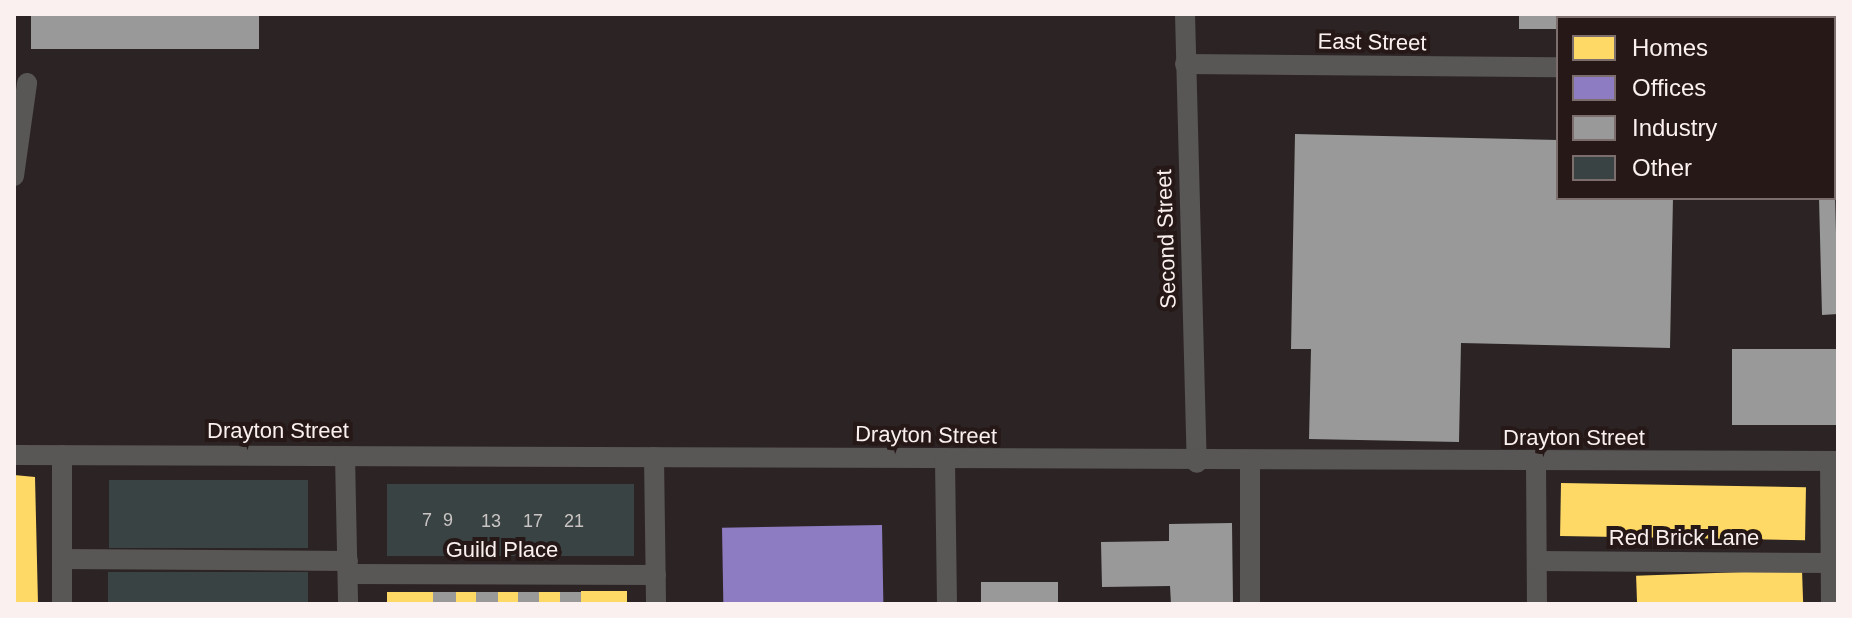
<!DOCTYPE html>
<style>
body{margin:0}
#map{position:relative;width:1852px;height:618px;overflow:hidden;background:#2c2424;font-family:Helvetica,sans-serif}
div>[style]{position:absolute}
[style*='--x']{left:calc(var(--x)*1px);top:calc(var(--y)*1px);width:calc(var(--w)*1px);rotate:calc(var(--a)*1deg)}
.homes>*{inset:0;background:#ffd966;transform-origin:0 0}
.offices>*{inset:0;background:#8e7cc3;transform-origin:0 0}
.industry>*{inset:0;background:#999;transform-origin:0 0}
.building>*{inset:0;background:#3a4343;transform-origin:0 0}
.street>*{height:20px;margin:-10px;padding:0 10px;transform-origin:10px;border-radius:10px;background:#595656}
span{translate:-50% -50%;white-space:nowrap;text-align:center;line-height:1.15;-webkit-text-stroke:8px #261817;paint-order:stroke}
.number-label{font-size:18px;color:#cac5c4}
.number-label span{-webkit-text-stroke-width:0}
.street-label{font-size:22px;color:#faf0ef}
.frame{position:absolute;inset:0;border:16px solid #faf0ef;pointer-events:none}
.legend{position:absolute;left:1556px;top:16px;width:280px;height:184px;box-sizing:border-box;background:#261817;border:2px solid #7b6e6d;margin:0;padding:10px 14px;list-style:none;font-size:24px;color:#faf0ef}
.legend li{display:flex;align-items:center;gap:16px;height:40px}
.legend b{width:40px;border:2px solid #7b6e6d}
</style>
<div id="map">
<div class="homes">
<div style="clip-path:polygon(14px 475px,35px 477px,38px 604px,14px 604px)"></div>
<div style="left:1561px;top:483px;width:245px;height:53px;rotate:1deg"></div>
<div style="left:1802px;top:570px;width:34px;height:166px;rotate:88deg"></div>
<div style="left:627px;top:591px;width:13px;height:46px;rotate:90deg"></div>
<div style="left:433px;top:592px;width:12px;height:46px;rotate:90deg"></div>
<div style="left:456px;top:592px;width:20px;height:12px"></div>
<div style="left:498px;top:592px;width:20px;height:12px"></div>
<div style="left:539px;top:592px;width:21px;height:12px"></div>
</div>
<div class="offices">
<div style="left:882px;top:525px;width:79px;height:160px;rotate:89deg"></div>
</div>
<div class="industry">
<div style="left:31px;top:14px;width:228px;height:35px"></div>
<div style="clip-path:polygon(1519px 14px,1683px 14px,1683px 18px,1558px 18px,1558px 29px,1519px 29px)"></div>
<div style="clip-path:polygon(1295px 134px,1558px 140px,1558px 198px,1673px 198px,1670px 348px,1461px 343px,1459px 442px,1309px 439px,1311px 349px,1291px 349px)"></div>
<div style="clip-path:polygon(1834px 151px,1838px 314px,1822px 315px,1819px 198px,1834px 198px)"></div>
<div style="left:1732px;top:349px;width:106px;height:76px"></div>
<div style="clip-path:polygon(1232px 523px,1233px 603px,1171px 604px,1170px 586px,1102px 587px,1101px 542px,1169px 541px,1169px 524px)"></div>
<div style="left:1058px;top:582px;width:22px;height:77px;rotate:90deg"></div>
<div style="left:433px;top:592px;width:23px;height:12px"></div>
<div style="left:476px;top:592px;width:22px;height:12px"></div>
<div style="left:518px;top:592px;width:21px;height:12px"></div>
<div style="left:560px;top:592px;width:21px;height:12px"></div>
</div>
<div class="building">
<div style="left:1697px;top:14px;width:76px;height:4px"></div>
<div style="left:109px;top:480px;width:199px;height:68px"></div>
<div style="left:387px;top:484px;width:247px;height:72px"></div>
<div style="left:108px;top:572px;width:200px;height:32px"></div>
</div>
<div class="street">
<div style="--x:1185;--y:14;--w:449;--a:88.5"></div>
<div style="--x:1185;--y:64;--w:373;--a:0.5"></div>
<div style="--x:1834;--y:70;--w:4;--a:0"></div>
<div style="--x:14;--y:176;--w:94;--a:-82"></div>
<div style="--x:14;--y:455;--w:1824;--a:0.19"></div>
<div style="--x:62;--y:455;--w:149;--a:90"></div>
<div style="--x:345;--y:456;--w:148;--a:88.8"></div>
<div style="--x:654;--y:457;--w:147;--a:89.2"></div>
<div style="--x:945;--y:460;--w:144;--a:89.2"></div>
<div style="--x:1830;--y:461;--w:143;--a:89.6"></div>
<div style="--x:1250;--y:463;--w:141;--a:90"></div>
<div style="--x:1536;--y:463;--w:141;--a:89.6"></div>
<div style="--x:62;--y:559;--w:286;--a:0.4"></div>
<div style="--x:1537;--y:561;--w:293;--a:0.4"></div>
<div style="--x:348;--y:574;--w:308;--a:0.2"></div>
</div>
<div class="number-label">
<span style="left:427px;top:520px">7</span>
<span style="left:448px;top:520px">9</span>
<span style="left:491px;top:521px">13</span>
<span style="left:533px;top:521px">17</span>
<span style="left:574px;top:521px">21</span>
</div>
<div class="street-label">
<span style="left:1372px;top:42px;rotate:1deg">East Street</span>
<span style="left:1166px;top:239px;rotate:-92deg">Second Street</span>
<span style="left:278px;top:431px">Drayton Street</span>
<span style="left:926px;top:435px;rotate:1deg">Drayton Street</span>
<span style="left:1574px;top:438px">Drayton Street</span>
<span style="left:1684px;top:538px">Red Brick Lane</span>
<span style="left:502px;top:550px">Guild Place</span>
</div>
<div class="frame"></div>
<ul class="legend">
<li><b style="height:22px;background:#ffd966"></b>Homes</li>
<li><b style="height:22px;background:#8e7cc3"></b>Offices</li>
<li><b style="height:22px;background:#999"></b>Industry</li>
<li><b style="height:22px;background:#3a4343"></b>Other</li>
</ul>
</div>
